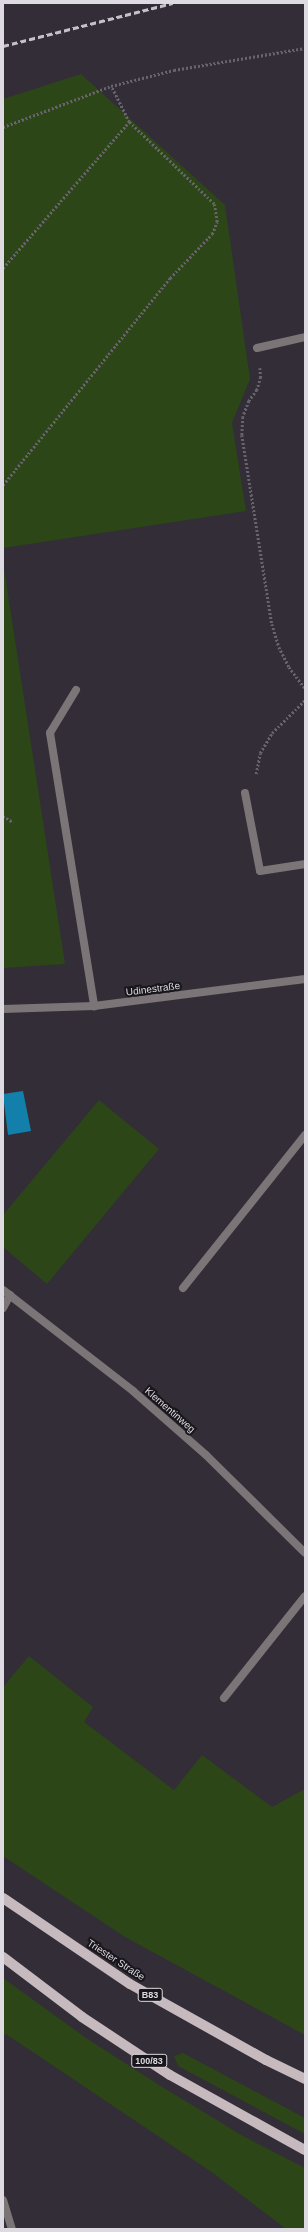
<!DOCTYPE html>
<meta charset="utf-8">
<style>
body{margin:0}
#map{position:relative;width:308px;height:2232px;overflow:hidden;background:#322d37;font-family:Helvetica,sans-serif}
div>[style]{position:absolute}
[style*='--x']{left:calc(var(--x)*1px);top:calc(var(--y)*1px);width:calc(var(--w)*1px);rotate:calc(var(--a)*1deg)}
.green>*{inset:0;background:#2c4618}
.water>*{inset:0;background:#1280ab}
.path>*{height:2.5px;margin-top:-1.25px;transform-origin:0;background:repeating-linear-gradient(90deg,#68636c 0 2px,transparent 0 4px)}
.service>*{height:8px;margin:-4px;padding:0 4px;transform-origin:4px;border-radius:4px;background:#7b7578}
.minor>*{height:8px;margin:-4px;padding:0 4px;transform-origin:4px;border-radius:4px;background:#7b7578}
.primary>*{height:10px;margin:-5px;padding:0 5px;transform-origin:5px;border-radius:5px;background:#c7babf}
.rail>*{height:3px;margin-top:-1.5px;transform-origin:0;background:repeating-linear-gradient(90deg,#c4c1c8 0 6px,transparent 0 9px)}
span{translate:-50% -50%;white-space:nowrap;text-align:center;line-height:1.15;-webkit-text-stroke:4px #19161b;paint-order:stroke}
.shield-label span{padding:1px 3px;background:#19161b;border:1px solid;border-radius:3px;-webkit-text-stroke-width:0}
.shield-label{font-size:9px;color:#dddae1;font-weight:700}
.street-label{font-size:10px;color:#dddae1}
.frame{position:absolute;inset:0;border:4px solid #dddae1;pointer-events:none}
</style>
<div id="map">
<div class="green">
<div style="clip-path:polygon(81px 74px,225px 205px,250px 379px,232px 423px,246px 511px,3px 548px,3px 99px)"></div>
<div style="clip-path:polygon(3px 562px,65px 964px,3px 968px)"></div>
<div style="clip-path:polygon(99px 1100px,159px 1149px,47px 1284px,3px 1247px,3px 1215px)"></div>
<div style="clip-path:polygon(29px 1656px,93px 1707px,84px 1722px,174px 1790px,202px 1755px,272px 1807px,303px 1790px,305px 1791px,305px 2035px,125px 1937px,3px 1856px,3px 1687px)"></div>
<div style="clip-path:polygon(3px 1978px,86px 2038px,159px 2085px,243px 2136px,305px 2168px,305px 2229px,286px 2229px,213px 2173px,6px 2034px,3px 2035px)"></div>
<div style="clip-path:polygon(183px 2053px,305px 2118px,305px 2134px,178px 2066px,174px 2056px)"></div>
</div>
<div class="water">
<div style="clip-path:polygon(23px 1091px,31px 1131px,8px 1135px,3px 1094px)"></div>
</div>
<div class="path">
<div style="--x:3;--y:127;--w:116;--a:-20.8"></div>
<div style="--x:111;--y:86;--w:65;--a:-14.3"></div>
<div style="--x:174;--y:70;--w:133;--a:-9.5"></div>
<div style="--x:3;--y:268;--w:193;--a:-49.2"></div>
<div style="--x:260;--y:368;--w:9;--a:84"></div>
<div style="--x:261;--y:377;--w:14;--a:107"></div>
<div style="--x:257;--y:390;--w:14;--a:126"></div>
<div style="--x:249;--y:401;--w:17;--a:111"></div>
<div style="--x:243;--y:417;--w:18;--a:93"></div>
<div style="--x:242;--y:435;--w:191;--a:81"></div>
<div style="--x:272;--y:624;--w:24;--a:73"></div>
<div style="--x:279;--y:647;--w:22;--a:63"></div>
<div style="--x:289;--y:667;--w:26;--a:53"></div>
<div style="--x:3;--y:485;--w:266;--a:-51.1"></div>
<div style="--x:170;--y:278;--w:61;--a:-46.3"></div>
<div style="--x:212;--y:234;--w:13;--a:-67"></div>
<div style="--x:217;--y:222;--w:18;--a:-99"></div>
<div style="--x:214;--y:204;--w:118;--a:-136"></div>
<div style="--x:129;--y:122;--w:40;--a:-116.6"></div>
<div style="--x:256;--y:774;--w:21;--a:-79"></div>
<div style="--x:260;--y:753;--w:23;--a:-59"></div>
<div style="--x:272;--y:733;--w:47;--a:-45"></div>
<div style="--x:3;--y:816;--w:12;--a:31"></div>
</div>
<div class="service">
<div style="--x:76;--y:690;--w:50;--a:121.2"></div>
<div style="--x:50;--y:733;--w:277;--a:80.8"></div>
<div style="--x:245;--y:793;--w:79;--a:79.1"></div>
<div style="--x:260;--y:871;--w:46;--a:-8.8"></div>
<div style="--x:183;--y:1288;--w:196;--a:-51.4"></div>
<div style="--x:3;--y:1308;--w:15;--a:-62"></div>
<div style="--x:224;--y:1698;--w:130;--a:-51.5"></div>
</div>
<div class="minor">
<div style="--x:257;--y:348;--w:49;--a:-12.9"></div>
<div style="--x:3;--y:1009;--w:91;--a:-1.9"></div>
<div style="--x:94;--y:1006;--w:213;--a:-7.3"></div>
<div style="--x:3;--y:1290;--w:165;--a:37.8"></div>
<div style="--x:133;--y:1391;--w:97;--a:41.2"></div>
<div style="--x:206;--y:1455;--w:139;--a:44.7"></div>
<div style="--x:3;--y:2200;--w:30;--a:73"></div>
</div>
<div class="primary">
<div style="--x:3;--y:1898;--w:153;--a:34.1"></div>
<div style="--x:130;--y:1984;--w:156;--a:29.2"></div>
<div style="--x:266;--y:2060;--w:43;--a:26"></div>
<div style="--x:3;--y:1957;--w:99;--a:37.2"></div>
<div style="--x:82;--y:2017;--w:105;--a:33.4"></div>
<div style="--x:170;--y:2075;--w:154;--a:29.1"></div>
</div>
<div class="rail">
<div style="--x:3;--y:46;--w:175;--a:-14.2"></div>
</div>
<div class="shield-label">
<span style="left:150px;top:1995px">B83</span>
<span style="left:149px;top:2061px">100/83</span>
</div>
<div class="street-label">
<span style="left:153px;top:989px;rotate:-7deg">Udinestraße</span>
<span style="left:170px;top:1410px;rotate:41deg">Klementinweg</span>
<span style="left:116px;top:1960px;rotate:33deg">Triester Straße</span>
</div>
<div class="frame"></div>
</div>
